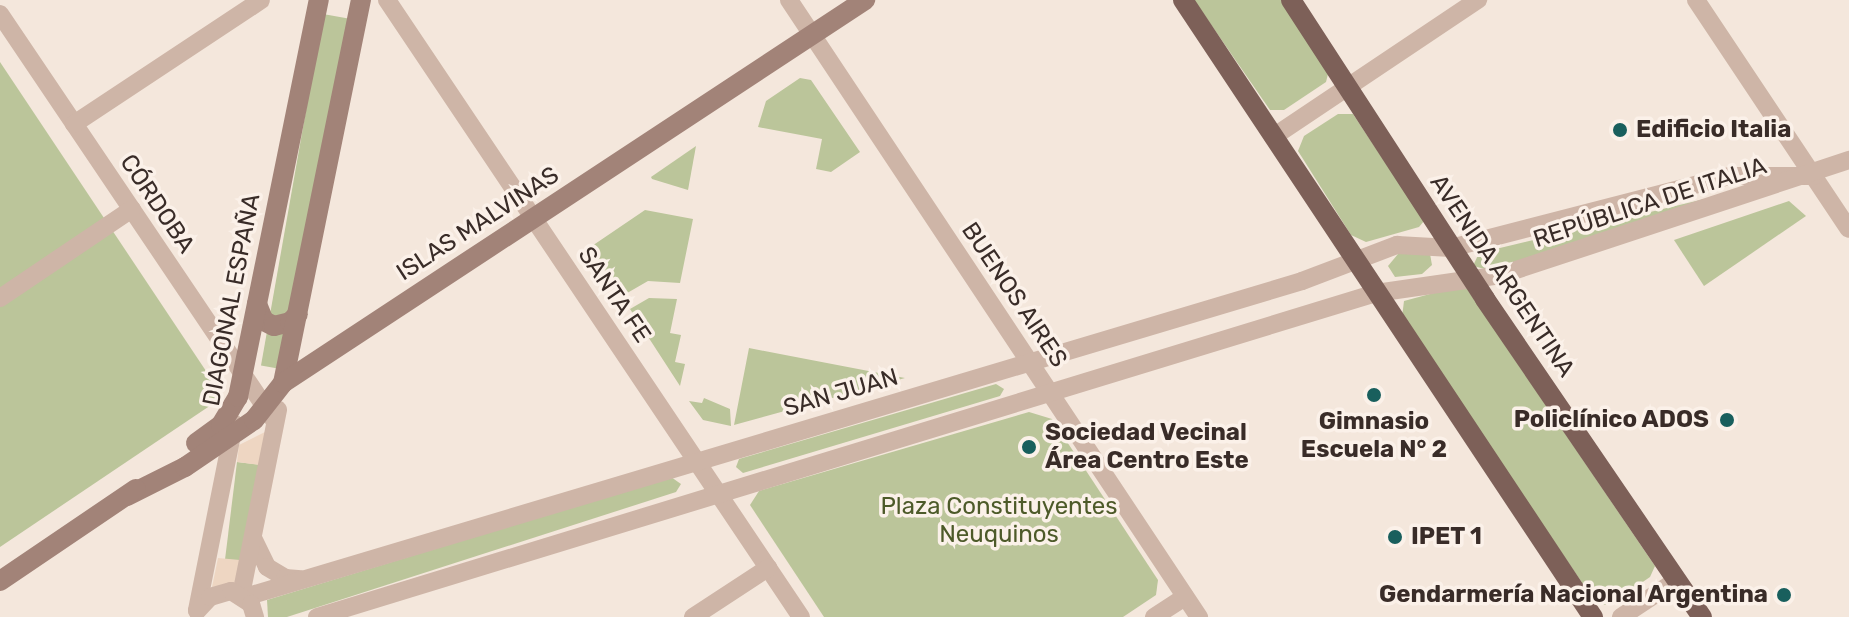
<!DOCTYPE html>
<meta charset="utf-8">
<style>
body{margin:0}
#map{position:relative;width:1849px;height:617px;overflow:hidden;background:#f4e7dc;font-family:Rubik,sans-serif}
div>[style]{position:absolute}
[style*='--x']{left:calc(var(--x)*1px);top:calc(var(--y)*1px);width:calc(var(--w)*1px);rotate:calc(var(--a)*1deg)}
.green>*{inset:0;background:#bbc59a;transform-origin:0 0}
.plaza>*{inset:0;background:#eed6c2}
.street>*{height:18px;margin:-9px;padding:0 9px;transform-origin:9px;border-radius:9px;background:#ceb5a7}
.secondary>*{height:20px;margin:-10px;padding:0 10px;transform-origin:10px;border-radius:10px;background:#a28378}
.primary>*{height:20px;margin:-10px;padding:0 10px;transform-origin:10px;border-radius:10px;background:#7d6058}
.dots>*{width:22px;height:22px;translate:-50% -50%;box-sizing:border-box;border:4px solid #fbf1e9;border-radius:50%}
span{translate:-50% -50%;white-space:nowrap;text-align:center;line-height:1.15;-webkit-text-stroke:7px #fbf1e9;paint-order:stroke}
.poi-label{font-size:24px;color:#392c28;font-weight:700}
.left{translate:0 -50%;text-align:left}
.right{translate:-100% -50%;text-align:right}
.street-label{font-size:24px;color:#392c28}
.park-label{font-size:24px;color:#4d5a29}
</style>
<div id="map">
<div class="green">
<div style="clip-path:polygon(1194px 0,1283px 0,1328px 74px,1326px 82px,1284px 110px,1270px 110px)"></div>
<div style="left:323px;top:14px;width:27px;height:357px;rotate:10deg"></div>
<div style="clip-path:polygon(0 62px,218px 389px,217px 401px,0 547px)"></div>
<div style="clip-path:polygon(800px 78px,811px 80px,860px 152px,831px 172px,816px 169px,822px 139px,758px 127px,766px 101px)"></div>
<div style="clip-path:polygon(1338px 114px,1353px 114px,1424px 221px,1419px 227px,1366px 242px,1351px 235px,1298px 151px,1304px 136px)"></div>
<div style="clip-path:polygon(696px 146px,688px 190px,652px 179px,651px 177px)"></div>
<div style="clip-path:polygon(1742px 190px,1489px 270px,1473px 266px,1479px 253px)"></div>
<div style="clip-path:polygon(1789px 201px,1806px 216px,1704px 286px,1674px 240px)"></div>
<div style="clip-path:polygon(645px 210px,693px 219px,680px 283px,648px 281px,622px 296px,589px 248px)"></div>
<div style="clip-path:polygon(1398px 254px,1430px 254px,1432px 265px,1422px 274px,1395px 277px,1388px 266px)"></div>
<div style="clip-path:polygon(1456px 287px,1467px 289px,1655px 566px,1650px 577px,1612px 603px,1604px 605px,1591px 596px,1402px 317px,1404px 301px)"></div>
<div style="clip-path:polygon(649px 298px,677px 299px,670px 333px,681px 335px,675px 362px,685px 364px,680px 386px,630px 309px)"></div>
<div style="clip-path:polygon(749px 348px,780px 354px,905px 378px,734px 425px)"></div>
<div style="clip-path:polygon(996px 384px,1004px 389px,1000px 396px,743px 473px,736px 467px,739px 459px)"></div>
<div style="clip-path:polygon(704px 398px,730px 409px,731px 426px,703px 420px,689px 401px,702px 403px)"></div>
<div style="clip-path:polygon(1029px 412px,1052px 419px,1158px 580px,1156px 595px,1123px 617px,824px 617px,750px 505px,759px 491px)"></div>
<div style="left:237px;top:462px;width:23px;height:98px;rotate:7deg"></div>
<div style="clip-path:polygon(671px 477px,681px 484px,676px 492px,287px 617px,268px 617px,267px 600px)"></div>
</div>
<div class="plaza">
<div style="clip-path:polygon(267px 431px,260px 465px,237px 462px,239px 445px)"></div>
<div style="clip-path:polygon(218px 558px,240px 560px,235px 583px,212px 587px)"></div>
</div>
<div class="street">
<div style="--x:387;--y:0;--w:743;--a:56.14"></div>
<div style="--x:789;--y:0;--w:741;--a:56.4"></div>
<div style="--x:1696;--y:0;--w:275;--a:56.3"></div>
<div style="--x:0;--y:14;--w:491;--a:56"></div>
<div style="--x:74;--y:124;--w:224;--a:-33.5"></div>
<div style="--x:1273;--y:137;--w:247;--a:-33.8"></div>
<div style="--x:0;--y:298;--w:159;--a:-34"></div>
<div style="--x:253;--y:538;--w:32;--a:64"></div>
<div style="--x:267;--y:567;--w:21;--a:31"></div>
<div style="--x:285;--y:578;--w:16;--a:4"></div>
<div style="--x:241;--y:595;--w:189;--a:-78.7"></div>
<div style="--x:245;--y:597;--w:1103;--a:-16.64"></div>
<div style="--x:1302;--y:281;--w:102;--a:-20.8"></div>
<div style="--x:1397;--y:245;--w:54;--a:3.2"></div>
<div style="--x:1451;--y:248;--w:288;--a:-14.5"></div>
<div style="--x:1730;--y:176;--w:84;--a:0"></div>
<div style="--x:197;--y:610;--w:190;--a:-78.7"></div>
<div style="--x:197;--y:611;--w:19;--a:-47"></div>
<div style="--x:210;--y:597;--w:22;--a:-16"></div>
<div style="--x:231;--y:591;--w:24;--a:33"></div>
<div style="--x:251;--y:604;--w:14;--a:73"></div>
<div style="--x:317;--y:617;--w:1107;--a:-17.01"></div>
<div style="--x:1376;--y:293;--w:126;--a:-8.2"></div>
<div style="--x:1501;--y:275;--w:367;--a:-18.3"></div>
<div style="--x:693;--y:617;--w:90;--a:-33.2"></div>
<div style="--x:1154;--y:617;--w:37;--a:-33"></div>
<div style="--x:1621;--y:617;--w:67;--a:-33.5"></div>
</div>
<div class="secondary">
<div style="--x:257;--y:304;--w:18;--a:68"></div>
<div style="--x:264;--y:321;--w:11;--a:27"></div>
<div style="--x:274;--y:326;--w:16;--a:-14"></div>
<div style="--x:290;--y:322;--w:11;--a:-45"></div>
<div style="--x:283;--y:383;--w:391;--a:-78.5"></div>
<div style="--x:196;--y:443;--w:31;--a:-36"></div>
<div style="--x:221;--y:425;--w:33;--a:-59"></div>
<div style="--x:238;--y:397;--w:405;--a:-78.5"></div>
<div style="--x:127;--y:496;--w:65;--a:-26.6"></div>
<div style="--x:185;--y:467;--w:83;--a:-34.3"></div>
<div style="--x:254;--y:420;--w:47;--a:-51.9"></div>
<div style="--x:283;--y:383;--w:697;--a:-33.35"></div>
<div style="--x:0;--y:581;--w:164;--a:-34.1"></div>
</div>
<div class="primary">
<div style="--x:1183;--y:0;--w:741;--a:56.4"></div>
<div style="--x:1291;--y:0;--w:356;--a:57"></div>
<div style="--x:1485;--y:299;--w:385;--a:55.7"></div>
</div>
<div class="dots">
<div style="left:1620px;top:130px;background:#195f5d"></div>
<div style="left:1374px;top:395px;background:#195f5d"></div>
<div style="left:1727px;top:420px;background:#195f5d"></div>
<div style="left:1029px;top:447px;background:#195f5d"></div>
<div style="left:1395px;top:537px;background:#195f5d"></div>
<div style="left:1784px;top:595px;background:#195f5d"></div>
</div>
<div class="poi-label">
<span class="left" style="left:1636px;top:130px">Edificio Italia</span>
<span class="right" style="left:1709px;top:420px">Policlínico ADOS</span>
<span style="left:1374px;top:436px">Gimnasio<br>Escuela N° 2</span>
<span class="left" style="left:1045px;top:447px">Sociedad Vecinal<br>Área Centro Este</span>
<span class="left" style="left:1411px;top:537px">IPET 1</span>
<span class="right" style="left:1768px;top:595px">Gendarmería Nacional Argentina</span>
</div>
<div class="street-label">
<span style="left:1650px;top:203px;rotate:-18deg">REPÚBLICA DE ITALIA</span>
<span style="left:157px;top:204px;rotate:56deg">CÓRDOBA</span>
<span style="left:478px;top:224px;rotate:-33deg">ISLAS MALVINAS</span>
<span style="left:1502px;top:276px;rotate:56deg">AVENIDA ARGENTINA</span>
<span style="left:614px;top:295px;rotate:56deg">SANTA FE</span>
<span style="left:1014px;top:295px;rotate:56deg">BUENOS AIRES</span>
<span style="left:232px;top:300px;rotate:-79deg">DIAGONAL ESPAÑA</span>
<span style="left:841px;top:393px;rotate:-16deg">SAN JUAN</span>
</div>
<div class="park-label">
<span style="left:999px;top:521px">Plaza Constituyentes<br>Neuquinos</span>
</div>
</div>
